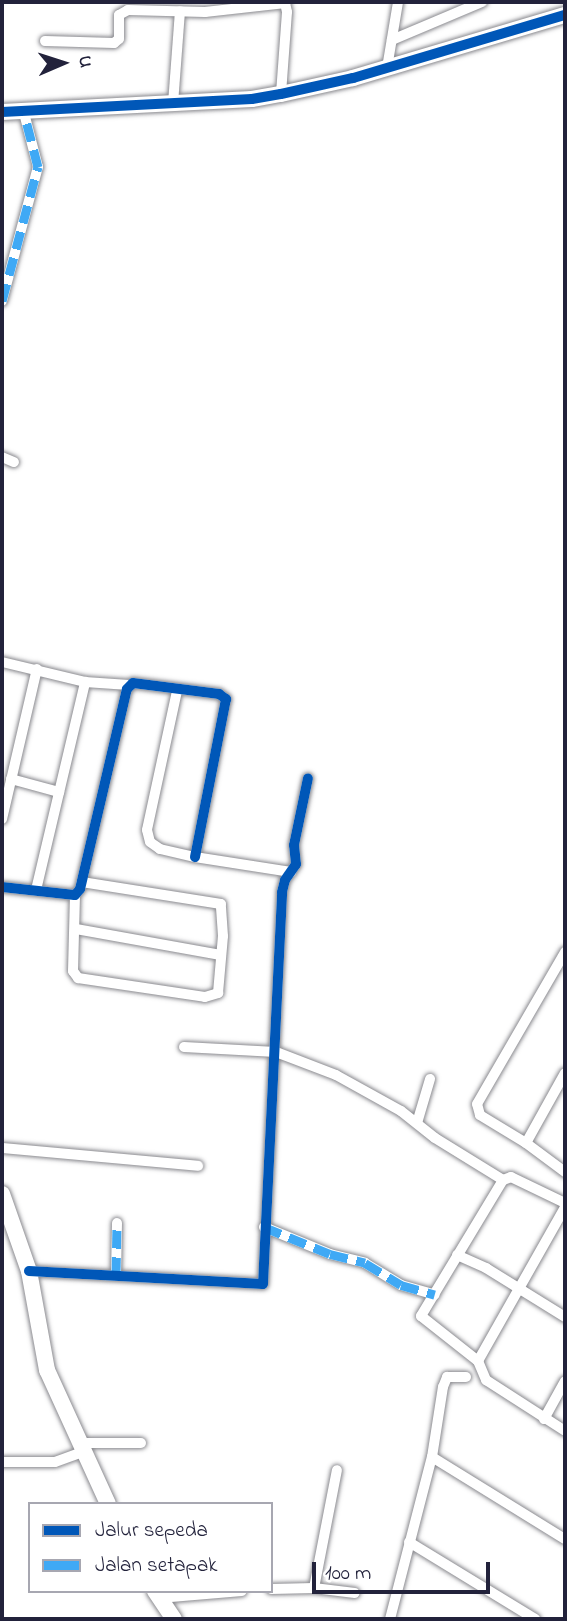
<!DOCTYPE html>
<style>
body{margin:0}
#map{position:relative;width:567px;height:1621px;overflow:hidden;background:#fff;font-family:"Indie Flower",sans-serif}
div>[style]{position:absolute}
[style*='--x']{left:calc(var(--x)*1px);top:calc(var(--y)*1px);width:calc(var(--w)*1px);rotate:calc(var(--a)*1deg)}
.roads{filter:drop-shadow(0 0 2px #8a8a8f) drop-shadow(0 0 2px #8a8a8f)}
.street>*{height:10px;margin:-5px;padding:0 5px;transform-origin:5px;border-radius:5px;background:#fff}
.secondary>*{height:16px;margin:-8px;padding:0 8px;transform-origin:8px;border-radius:8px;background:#fff}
.quiet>*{height:9px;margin-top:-4.5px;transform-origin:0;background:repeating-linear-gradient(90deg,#3fa9f5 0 18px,transparent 0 27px)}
.cycleway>*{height:10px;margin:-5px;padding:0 5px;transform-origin:5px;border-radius:5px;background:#0057b8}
span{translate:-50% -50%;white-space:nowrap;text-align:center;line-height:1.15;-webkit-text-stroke:6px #fff;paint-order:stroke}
.frame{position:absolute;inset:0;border:4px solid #22223b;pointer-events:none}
.legend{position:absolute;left:28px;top:1502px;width:245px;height:91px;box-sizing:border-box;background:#fff;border:2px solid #a7a7b1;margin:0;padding:9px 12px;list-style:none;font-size:21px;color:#22223b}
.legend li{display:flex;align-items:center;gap:14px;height:35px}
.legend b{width:35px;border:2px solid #a7a7b1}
.north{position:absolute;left:28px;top:28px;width:70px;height:70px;-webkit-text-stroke:5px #fff;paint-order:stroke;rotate:87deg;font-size:19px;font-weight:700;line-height:28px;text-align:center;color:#22223b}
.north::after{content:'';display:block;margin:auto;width:24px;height:32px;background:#22223b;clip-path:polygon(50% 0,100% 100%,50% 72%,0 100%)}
.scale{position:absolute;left:312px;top:1562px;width:178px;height:32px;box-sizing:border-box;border:4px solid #22223b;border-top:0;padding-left:9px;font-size:21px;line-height:24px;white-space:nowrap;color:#22223b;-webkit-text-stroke:5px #fff;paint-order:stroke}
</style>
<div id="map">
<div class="roads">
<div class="street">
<div style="--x:392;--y:40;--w:98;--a:-22.9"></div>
<div style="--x:45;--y:41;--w:69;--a:1.7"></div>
<div style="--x:114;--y:43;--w:6;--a:-39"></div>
<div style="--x:119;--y:39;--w:24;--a:-90"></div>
<div style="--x:119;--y:15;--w:10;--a:-29"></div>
<div style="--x:128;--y:10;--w:77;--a:1.5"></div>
<div style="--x:205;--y:12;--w:81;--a:-6.4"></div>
<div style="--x:285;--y:3;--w:9;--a:77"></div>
<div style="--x:287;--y:12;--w:82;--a:94.2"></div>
<div style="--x:387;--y:68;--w:67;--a:-80.5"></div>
<div style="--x:173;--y:104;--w:93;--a:-85.7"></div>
<div style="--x:2;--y:301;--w:139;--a:-75"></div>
<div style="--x:38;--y:167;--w:60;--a:-104.5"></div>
<div style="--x:2;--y:457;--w:13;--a:23"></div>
<div style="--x:2;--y:662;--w:85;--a:13.5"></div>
<div style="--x:85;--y:682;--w:44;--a:3.9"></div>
<div style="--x:177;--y:691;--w:142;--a:102.2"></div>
<div style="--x:147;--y:830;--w:12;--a:76"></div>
<div style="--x:150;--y:842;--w:12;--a:35"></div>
<div style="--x:160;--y:849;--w:36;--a:13"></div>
<div style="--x:195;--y:857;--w:97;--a:8.9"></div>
<div style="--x:11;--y:779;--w:50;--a:15.2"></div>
<div style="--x:2;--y:819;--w:154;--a:-76.9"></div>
<div style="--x:2;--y:887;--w:73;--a:6.3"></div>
<div style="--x:75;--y:895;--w:8;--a:-50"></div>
<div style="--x:80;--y:889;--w:205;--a:-76.8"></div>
<div style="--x:127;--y:689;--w:8;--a:-45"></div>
<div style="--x:133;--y:683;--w:87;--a:7.3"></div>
<div style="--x:219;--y:694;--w:9;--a:36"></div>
<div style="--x:226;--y:699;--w:161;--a:101.1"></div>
<div style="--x:36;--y:890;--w:214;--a:-76.7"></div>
<div style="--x:75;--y:895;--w:76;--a:91.5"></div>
<div style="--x:73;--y:971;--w:9;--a:54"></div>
<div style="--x:78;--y:978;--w:128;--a:8.5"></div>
<div style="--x:205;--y:997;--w:14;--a:-17"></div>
<div style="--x:218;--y:993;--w:57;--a:-85"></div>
<div style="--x:223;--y:936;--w:32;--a:-94"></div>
<div style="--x:221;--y:904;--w:141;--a:-171"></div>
<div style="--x:76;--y:929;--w:147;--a:10.2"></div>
<div style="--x:184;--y:1047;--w:92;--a:3.1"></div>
<div style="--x:276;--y:1052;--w:64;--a:21"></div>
<div style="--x:336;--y:1075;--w:74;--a:29"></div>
<div style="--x:401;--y:1111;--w:43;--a:38.5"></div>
<div style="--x:435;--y:1138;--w:80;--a:31.7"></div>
<div style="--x:565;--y:1073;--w:80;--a:119.1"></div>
<div style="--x:526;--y:1143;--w:49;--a:36.6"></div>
<div style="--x:417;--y:1123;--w:46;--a:-73.5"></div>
<div style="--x:526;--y:1143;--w:54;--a:-148.7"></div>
<div style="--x:480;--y:1115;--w:11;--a:-105"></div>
<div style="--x:477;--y:1104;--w:176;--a:-59.9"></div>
<div style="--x:2;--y:1148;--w:197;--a:5.2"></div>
<div style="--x:565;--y:1203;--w:60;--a:-154.3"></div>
<div style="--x:511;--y:1177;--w:9;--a:159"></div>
<div style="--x:503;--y:1180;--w:159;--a:121.1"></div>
<div style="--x:421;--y:1316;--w:73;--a:38.3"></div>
<div style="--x:478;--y:1361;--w:21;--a:67"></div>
<div style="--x:486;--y:1380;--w:94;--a:32.8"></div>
<div style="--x:264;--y:1227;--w:71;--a:22.2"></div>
<div style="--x:330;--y:1254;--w:36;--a:14"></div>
<div style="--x:365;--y:1263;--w:42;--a:31.4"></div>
<div style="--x:401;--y:1285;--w:35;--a:16"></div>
<div style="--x:457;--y:1255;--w:32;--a:24"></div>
<div style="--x:486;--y:1268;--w:93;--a:31.8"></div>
<div style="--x:29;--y:1271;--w:234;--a:3.2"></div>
<div style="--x:263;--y:1284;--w:392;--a:-87.2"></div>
<div style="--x:282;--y:892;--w:12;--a:-76"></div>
<div style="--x:285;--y:880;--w:19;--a:-55"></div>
<div style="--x:296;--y:864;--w:19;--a:-96"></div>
<div style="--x:294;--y:845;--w:68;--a:-78.2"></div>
<div style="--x:116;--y:1275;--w:52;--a:-88.9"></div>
<div style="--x:478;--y:1361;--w:177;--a:-60.5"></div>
<div style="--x:544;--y:1419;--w:43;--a:-61.1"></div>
<div style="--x:79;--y:1443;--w:62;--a:0"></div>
<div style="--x:432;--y:1457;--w:156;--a:31.7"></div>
<div style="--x:2;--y:1462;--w:53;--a:0"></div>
<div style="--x:55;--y:1462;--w:30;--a:-20"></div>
<div style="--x:409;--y:1542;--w:148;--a:31.4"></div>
<div style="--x:314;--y:1588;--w:120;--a:-79"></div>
<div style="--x:271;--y:1589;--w:43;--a:-1.3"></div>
<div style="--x:314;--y:1588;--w:41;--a:7"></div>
<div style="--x:159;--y:1598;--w:83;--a:-4.8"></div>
<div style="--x:390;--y:1619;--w:167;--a:-75.5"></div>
<div style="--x:432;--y:1457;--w:71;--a:-81.1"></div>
<div style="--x:443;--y:1387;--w:11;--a:-68"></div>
<div style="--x:447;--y:1377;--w:19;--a:0"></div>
</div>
<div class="secondary">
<div style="--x:2;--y:112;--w:250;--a:-3"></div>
<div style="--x:252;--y:99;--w:29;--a:-10"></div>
<div style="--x:281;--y:94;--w:74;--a:-12.5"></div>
<div style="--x:353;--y:78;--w:221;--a:-16.6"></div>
<div style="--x:2;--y:1194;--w:82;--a:70.7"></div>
<div style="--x:29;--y:1271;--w:101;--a:79.7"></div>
<div style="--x:47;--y:1370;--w:147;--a:65.5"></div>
<div style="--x:155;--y:1591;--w:34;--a:56"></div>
</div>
</div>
<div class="quiet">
<div style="--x:2;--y:301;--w:139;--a:-75"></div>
<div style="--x:38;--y:167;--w:60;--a:-104.5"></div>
<div style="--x:264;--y:1227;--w:71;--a:22.2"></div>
<div style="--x:330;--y:1254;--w:36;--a:14"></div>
<div style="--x:365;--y:1263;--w:42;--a:31.4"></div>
<div style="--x:401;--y:1285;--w:35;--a:16"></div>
<div style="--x:116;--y:1275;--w:52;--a:-88.9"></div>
</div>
<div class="cycleway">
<div style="--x:2;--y:112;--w:250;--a:-3"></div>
<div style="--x:252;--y:99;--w:29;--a:-10"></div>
<div style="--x:281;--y:94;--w:74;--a:-12.5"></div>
<div style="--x:353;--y:78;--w:221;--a:-16.6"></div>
<div style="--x:2;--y:887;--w:73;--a:6.3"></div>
<div style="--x:75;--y:895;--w:8;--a:-50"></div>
<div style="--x:80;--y:889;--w:205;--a:-76.8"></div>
<div style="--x:127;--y:689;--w:8;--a:-45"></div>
<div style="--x:133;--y:683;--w:87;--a:7.3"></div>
<div style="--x:219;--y:694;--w:9;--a:36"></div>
<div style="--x:226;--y:699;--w:161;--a:101.1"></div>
<div style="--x:29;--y:1271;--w:234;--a:3.2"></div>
<div style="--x:263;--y:1284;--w:392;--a:-87.2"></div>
<div style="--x:282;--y:892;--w:12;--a:-76"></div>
<div style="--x:285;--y:880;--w:19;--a:-55"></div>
<div style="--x:296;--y:864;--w:19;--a:-96"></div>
<div style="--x:294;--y:845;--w:68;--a:-78.2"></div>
</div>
<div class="frame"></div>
<ul class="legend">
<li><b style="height:9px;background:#0057b8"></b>Jalur sepeda</li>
<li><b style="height:9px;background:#3fa9f5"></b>Jalan setapak</li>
</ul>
<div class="north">U</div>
<div class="scale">100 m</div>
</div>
